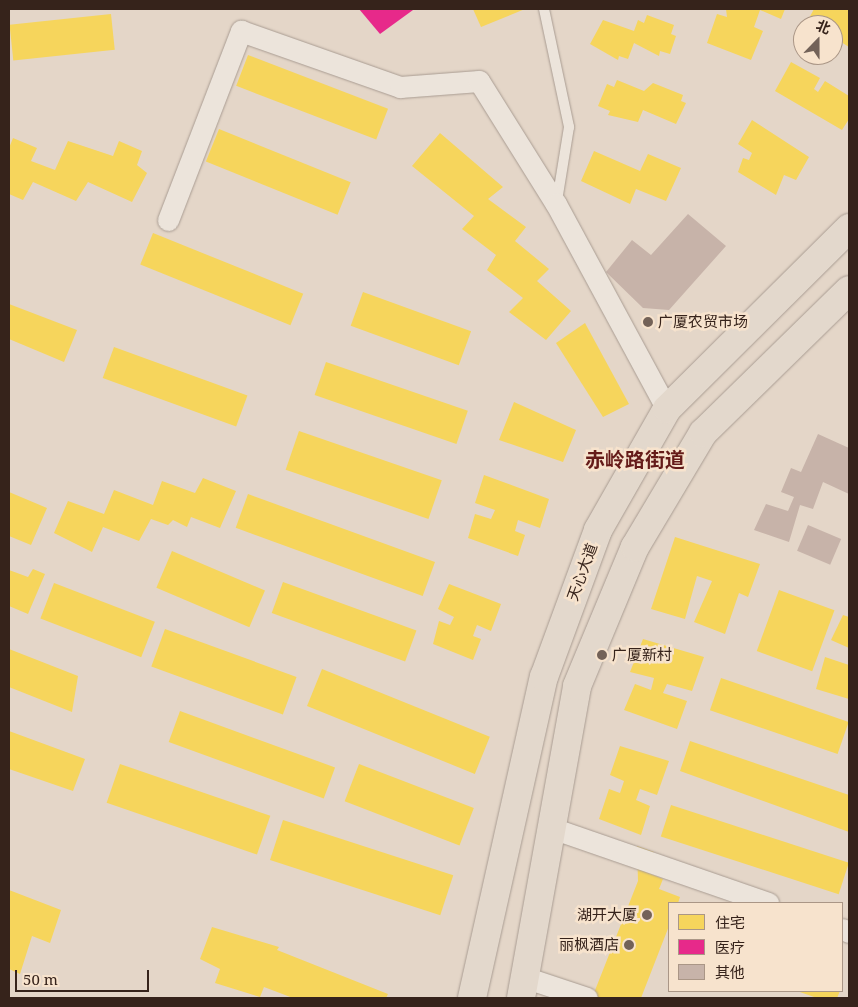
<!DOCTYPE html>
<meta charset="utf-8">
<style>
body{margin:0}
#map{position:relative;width:858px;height:1007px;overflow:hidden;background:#e4d6c8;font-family:"Noto Serif","Noto Sans SC",serif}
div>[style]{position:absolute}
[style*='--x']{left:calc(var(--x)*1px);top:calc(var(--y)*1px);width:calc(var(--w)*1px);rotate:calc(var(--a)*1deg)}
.homes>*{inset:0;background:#f6d55c;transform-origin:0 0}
.health>*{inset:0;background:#e7298a}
.building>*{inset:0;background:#c7b3a9;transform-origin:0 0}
.roads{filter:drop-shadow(0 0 1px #a99c92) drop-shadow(0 0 1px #a99c92)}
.lane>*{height:10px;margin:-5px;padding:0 5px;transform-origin:5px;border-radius:5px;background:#ece4db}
.street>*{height:21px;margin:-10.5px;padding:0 10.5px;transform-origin:10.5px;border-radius:10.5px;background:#ece4db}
.primary>*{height:28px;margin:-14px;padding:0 14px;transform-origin:14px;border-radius:14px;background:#e3d8cc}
.dots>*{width:14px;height:14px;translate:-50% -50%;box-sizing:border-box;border:2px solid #f7e3cd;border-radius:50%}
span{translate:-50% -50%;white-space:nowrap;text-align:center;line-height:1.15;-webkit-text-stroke:5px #f7e3cd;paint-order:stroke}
.poi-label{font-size:15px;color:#36231b}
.left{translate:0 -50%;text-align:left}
.right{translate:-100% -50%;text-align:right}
.street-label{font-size:15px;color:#36231b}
.district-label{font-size:20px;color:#651b19;font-weight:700}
.frame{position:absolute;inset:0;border:10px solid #36231b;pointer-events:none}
.legend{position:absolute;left:668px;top:902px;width:175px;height:90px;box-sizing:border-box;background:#f7e3cd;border:1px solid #aa9686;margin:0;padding:6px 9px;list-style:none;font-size:15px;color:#36231b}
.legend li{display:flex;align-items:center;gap:10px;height:25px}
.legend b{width:25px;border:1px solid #aa9686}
.north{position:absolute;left:793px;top:15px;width:50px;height:50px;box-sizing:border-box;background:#f7e3cd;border:1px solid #aa9686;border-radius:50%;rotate:22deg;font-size:14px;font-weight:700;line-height:20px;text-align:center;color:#36231b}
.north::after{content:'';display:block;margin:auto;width:18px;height:22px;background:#736258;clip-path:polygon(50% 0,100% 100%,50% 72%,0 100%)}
.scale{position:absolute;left:15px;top:970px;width:134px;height:22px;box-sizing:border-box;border:2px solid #36231b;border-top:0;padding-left:6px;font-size:15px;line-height:18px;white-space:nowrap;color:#36231b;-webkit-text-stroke:4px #f7e3cd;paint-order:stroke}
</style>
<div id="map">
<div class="homes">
<div style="clip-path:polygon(473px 9px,525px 9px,481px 27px)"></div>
<div style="clip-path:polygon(726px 9px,785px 9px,781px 19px,760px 10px,754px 27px,763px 31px,751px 60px,707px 43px,717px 14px,727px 17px)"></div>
<div style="clip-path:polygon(814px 9px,849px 9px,849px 47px,833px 37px,833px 25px,807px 22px)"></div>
<div style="left:111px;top:14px;width:36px;height:102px;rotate:84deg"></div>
<div style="clip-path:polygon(647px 15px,674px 25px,671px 34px,676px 36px,670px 54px,660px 51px,659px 56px,634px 43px,628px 59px,619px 56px,618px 60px,590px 44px,603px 20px,634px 31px,638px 20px,644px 23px)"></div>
<div style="left:248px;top:55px;width:150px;height:33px;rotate:21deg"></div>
<div style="clip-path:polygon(791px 62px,820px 78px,814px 89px,818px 92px,825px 81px,849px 96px,849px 119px,842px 130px,775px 91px)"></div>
<div style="clip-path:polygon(617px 80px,644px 91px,653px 83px,683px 95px,681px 101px,686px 103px,676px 124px,643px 110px,638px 122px,608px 115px,610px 111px,598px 106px,607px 84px,614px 87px)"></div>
<div style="clip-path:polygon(752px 120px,809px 157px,796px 180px,784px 175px,776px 195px,738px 172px,743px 158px,749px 160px,752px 153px,738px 144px)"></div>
<div style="left:219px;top:129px;width:142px;height:35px;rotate:22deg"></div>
<div style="clip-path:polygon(440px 133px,503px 187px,488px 199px,526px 227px,515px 241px,549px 269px,537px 281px,571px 311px,546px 340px,509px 312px,523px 298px,487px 270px,496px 255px,462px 229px,474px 216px,412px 166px)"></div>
<div style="clip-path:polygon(13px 138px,37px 148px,31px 161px,55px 170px,68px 141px,113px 156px,119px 141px,142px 151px,137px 165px,147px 173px,132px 202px,88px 182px,76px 201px,33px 182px,23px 200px,9px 194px,9px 148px)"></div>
<div style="clip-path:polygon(594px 151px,640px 171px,648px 154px,681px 168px,666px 201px,636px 189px,630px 204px,581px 181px)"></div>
<div style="left:153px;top:233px;width:162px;height:34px;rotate:22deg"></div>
<div style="left:363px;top:292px;width:115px;height:36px;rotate:20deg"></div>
<div style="clip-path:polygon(9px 304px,77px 330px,64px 362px,9px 339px)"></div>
<div style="clip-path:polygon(585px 323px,629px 404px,603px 417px,556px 343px)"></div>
<div style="left:114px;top:347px;width:142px;height:33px;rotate:20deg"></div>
<div style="left:326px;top:362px;width:150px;height:35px;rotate:19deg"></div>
<div style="clip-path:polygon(514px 402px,576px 430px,563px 462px,499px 440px)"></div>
<div style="left:299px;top:431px;width:151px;height:41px;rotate:19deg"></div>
<div style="clip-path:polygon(484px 475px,549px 499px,540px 528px,518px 520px,515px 531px,525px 535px,518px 556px,468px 538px,475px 514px,491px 519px,495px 510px,475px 503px)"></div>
<div style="clip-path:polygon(203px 478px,236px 491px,220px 528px,191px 517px,187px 527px,173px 520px,168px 525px,151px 519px,139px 541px,103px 527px,92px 552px,54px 533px,68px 501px,104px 514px,114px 490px,153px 505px,162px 481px,195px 493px)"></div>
<div style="clip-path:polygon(9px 492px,47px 508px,31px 545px,9px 536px)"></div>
<div style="left:248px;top:494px;width:199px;height:36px;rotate:20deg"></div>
<div style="clip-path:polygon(675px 537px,760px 564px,748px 597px,739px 593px,725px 634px,694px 622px,712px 581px,697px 576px,685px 619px,651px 609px)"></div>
<div style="left:172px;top:551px;width:101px;height:40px;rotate:23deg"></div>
<div style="clip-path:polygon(33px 569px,45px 574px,28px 614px,9px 606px,9px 570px,28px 577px)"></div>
<div style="left:283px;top:582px;width:142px;height:33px;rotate:20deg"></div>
<div style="left:54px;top:583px;width:108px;height:38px;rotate:21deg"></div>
<div style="clip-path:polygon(449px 584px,501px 604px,491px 631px,477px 625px,473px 636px,481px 639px,473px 660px,433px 644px,439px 621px,450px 625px,454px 617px,438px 609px)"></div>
<div style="left:779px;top:590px;width:59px;height:65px;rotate:20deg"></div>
<div style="clip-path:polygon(843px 615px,849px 617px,849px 648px,831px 640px)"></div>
<div style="left:165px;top:629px;width:140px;height:40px;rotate:20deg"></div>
<div style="clip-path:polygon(643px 639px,704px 657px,692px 691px,667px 684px,663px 693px,687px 701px,677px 729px,624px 710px,635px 684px,651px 690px,654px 678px,630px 672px)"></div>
<div style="clip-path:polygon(9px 649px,78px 676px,72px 712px,9px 687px)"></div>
<div style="clip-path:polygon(825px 657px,849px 665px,849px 699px,816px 689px)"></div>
<div style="left:322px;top:669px;width:181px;height:40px;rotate:22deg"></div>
<div style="left:721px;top:678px;width:135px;height:34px;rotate:19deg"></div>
<div style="left:180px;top:711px;width:165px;height:33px;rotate:20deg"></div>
<div style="clip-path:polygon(9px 731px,85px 759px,73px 791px,9px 769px)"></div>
<div style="clip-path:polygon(690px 741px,849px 795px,849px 832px,680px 771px)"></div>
<div style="clip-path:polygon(620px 746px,669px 761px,657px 795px,640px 789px,636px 800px,650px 806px,641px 835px,599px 819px,609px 789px,620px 793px,624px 781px,610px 775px)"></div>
<div style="left:120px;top:764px;width:159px;height:41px;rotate:19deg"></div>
<div style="left:359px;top:764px;width:123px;height:40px;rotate:21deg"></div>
<div style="left:671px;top:805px;width:187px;height:33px;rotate:18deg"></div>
<div style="left:283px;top:820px;width:179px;height:42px;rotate:18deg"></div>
<div style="clip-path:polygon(637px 846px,654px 852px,646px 872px,663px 879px,659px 889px,680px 897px,678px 903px,669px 903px,669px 926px,641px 998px,592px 998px,638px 881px)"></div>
<div style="clip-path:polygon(9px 890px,61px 910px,50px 943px,32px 936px,20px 974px,9px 969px)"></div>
<div style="clip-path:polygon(212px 927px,279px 947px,277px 950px,388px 994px,386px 998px,293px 998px,264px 987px,260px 997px,215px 983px,220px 969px,200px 959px)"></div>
<div style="clip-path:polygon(797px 991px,840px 991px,837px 998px,817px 998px)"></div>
</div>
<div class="health">
<div style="clip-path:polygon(359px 9px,412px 9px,413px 10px,380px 34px)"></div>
</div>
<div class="building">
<div style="clip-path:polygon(688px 214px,726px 246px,669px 310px,643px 308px,606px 272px,632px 240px,651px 255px)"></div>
<div style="clip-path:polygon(818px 434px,849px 448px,849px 494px,823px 482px,813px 509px,800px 505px,789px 542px,754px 530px,766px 504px,788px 511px,794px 497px,781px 492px,791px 468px,801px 472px)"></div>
<div style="left:808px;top:525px;width:36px;height:28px;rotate:23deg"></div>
</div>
<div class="roads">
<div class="lane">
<div style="--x:544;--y:9;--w:121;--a:78"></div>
<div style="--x:569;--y:127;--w:75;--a:99.2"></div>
</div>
<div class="street">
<div style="--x:168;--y:220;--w:203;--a:-68.9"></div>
<div style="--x:241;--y:31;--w:169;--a:19.4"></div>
<div style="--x:400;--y:87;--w:79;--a:-4.3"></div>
<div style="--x:479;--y:81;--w:145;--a:58"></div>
<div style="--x:556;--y:204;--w:233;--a:61.6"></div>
<div style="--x:549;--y:827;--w:232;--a:19.1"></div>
<div style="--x:842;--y:929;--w:8;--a:23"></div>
<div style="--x:527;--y:978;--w:63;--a:18.4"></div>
</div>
<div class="primary">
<div style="--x:472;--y:998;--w:329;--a:-77.4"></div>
<div style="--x:544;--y:677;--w:157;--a:-69.8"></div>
<div style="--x:598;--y:530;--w:139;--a:-60.3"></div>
<div style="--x:667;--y:409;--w:257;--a:-44.8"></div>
<div style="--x:521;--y:998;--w:317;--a:-79.8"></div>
<div style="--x:577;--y:686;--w:151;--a:-67.4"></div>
<div style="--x:635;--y:547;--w:133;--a:-59.2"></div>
<div style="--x:703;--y:433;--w:204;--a:-44.4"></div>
</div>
</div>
<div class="dots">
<div style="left:648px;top:322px;background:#736258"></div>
<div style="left:602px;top:655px;background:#736258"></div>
<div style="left:647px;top:915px;background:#736258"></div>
<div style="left:629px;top:945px;background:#736258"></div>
</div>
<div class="poi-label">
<span class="left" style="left:658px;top:322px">广厦农贸市场</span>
<span class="left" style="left:612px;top:655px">广厦新村</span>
<span class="right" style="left:637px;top:915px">湖开大厦</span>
<span class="right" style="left:619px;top:945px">丽枫酒店</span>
</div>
<div class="street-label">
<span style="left:582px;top:572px;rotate:-70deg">天心大道</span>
</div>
<div class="district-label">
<span style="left:635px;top:459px">赤岭路街道</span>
</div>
<div class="frame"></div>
<ul class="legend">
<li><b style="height:14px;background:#f6d55c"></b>住宅</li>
<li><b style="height:14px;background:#e7298a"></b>医疗</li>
<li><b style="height:14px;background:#c7b3a9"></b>其他</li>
</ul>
<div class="north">北</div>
<div class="scale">50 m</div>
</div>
